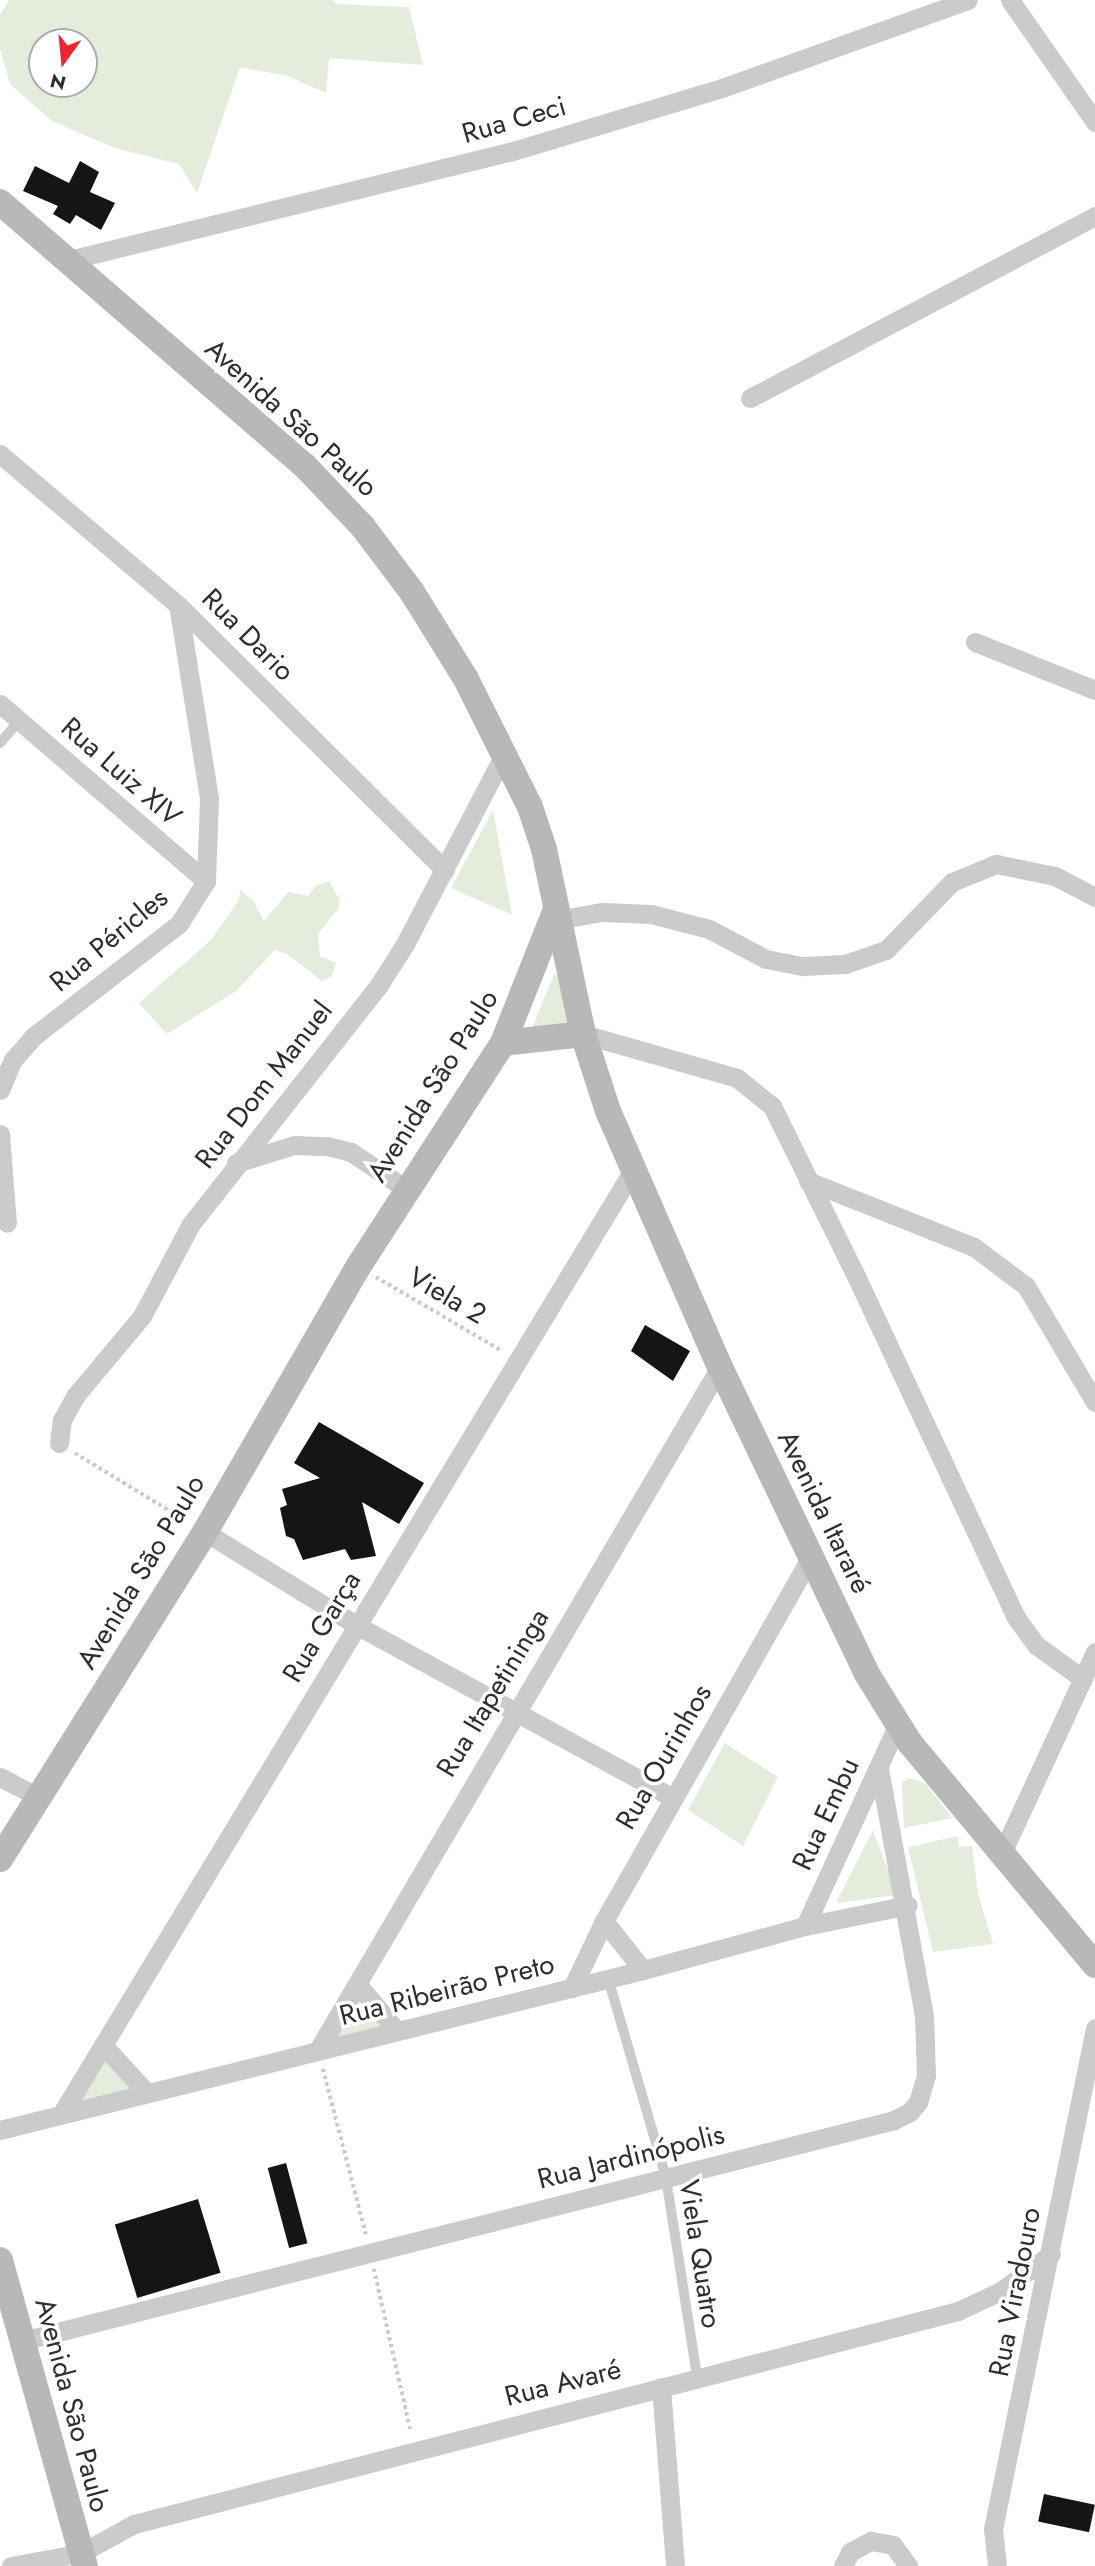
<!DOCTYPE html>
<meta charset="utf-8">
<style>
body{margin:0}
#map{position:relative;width:1095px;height:2566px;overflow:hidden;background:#fff;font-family:Jost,sans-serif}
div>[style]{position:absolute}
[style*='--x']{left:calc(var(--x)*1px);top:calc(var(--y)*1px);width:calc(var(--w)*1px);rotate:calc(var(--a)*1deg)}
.green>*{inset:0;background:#e4eddb}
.building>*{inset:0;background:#151515;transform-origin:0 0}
.path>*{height:3.5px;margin-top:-1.75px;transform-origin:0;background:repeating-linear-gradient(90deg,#cbcbcb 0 3.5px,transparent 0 7px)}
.service>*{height:10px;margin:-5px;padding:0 5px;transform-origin:5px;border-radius:5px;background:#cbcbcb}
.minor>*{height:19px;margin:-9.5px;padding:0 9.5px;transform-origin:9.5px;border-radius:9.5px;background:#cbcbcb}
.secondary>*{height:26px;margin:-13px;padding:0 13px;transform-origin:13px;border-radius:13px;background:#b8b8b8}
span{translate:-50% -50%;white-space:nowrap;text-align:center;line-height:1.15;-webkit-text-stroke:7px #fff;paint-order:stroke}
.street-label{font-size:28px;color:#2e2e2e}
.north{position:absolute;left:28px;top:28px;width:70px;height:70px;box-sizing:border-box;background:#fff;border:2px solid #ababab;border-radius:50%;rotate:195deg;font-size:19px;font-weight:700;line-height:28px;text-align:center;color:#2e2e2e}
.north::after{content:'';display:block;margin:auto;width:24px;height:32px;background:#f1242e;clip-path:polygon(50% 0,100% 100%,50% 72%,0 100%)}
</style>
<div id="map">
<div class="green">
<div style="clip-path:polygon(evenodd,9px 0,332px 0,337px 4px,409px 7px,423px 65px,329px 58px,326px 93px,288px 76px,240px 67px,197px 193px,179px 164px,115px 148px,52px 121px,10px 84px,0 49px,0 15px,9px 0,42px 42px,84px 42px,84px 84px,42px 84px,42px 42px)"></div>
<div style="clip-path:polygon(493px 810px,512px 915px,451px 888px)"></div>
<div style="clip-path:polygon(329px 881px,340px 901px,338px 909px,318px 934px,320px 956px,336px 963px,332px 976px,322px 981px,287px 954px,275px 950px,236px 991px,167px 1034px,139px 1003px,210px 941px,239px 900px,240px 890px,253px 900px,264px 921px,288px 892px,308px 896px,316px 886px)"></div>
<div style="clip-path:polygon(555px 972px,574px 1023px,530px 1033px)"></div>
<div style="clip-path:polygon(725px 1743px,778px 1777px,743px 1846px,688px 1810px)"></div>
<div style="clip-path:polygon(909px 1778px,926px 1784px,952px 1818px,904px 1828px,902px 1782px)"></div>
<div style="clip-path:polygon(873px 1830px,897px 1895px,836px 1903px)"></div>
<div style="clip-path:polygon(958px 1836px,958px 1847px,972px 1846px,978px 1893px,993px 1944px,933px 1952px,908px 1847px)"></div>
<div style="clip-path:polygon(357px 1989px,390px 2029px,328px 2043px)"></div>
<div style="clip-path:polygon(103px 2049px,140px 2091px,74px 2104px)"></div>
</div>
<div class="building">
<div style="clip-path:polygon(80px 161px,99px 172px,90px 192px,115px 203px,101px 230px,76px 215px,70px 224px,53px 214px,58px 206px,23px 191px,35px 166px,69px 183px)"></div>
<div style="clip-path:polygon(645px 1325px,690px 1351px,673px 1381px,631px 1351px)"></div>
<div style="clip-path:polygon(319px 1422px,424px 1483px,399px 1524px,362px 1502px,376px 1556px,351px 1560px,345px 1549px,303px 1560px,294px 1539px,286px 1536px,280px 1508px,287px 1505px,282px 1489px,320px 1478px,294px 1463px)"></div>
<div style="left:286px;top:2163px;width:83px;height:19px;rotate:75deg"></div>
<div style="left:198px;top:2199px;width:77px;height:87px;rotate:73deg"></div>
<div style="left:1044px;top:2494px;width:52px;height:28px;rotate:12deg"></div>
</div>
<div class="path">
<div style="--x:376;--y:1277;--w:146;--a:30.4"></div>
<div style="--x:75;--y:1453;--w:132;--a:31.4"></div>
<div style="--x:323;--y:2069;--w:171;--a:75.4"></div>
<div style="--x:374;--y:2269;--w:167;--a:77.2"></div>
</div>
<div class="service">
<div style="--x:0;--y:743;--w:29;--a:-49"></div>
<div style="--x:608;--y:1978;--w:208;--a:73.8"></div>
<div style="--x:666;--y:2178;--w:200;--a:81.1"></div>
</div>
<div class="minor">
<div style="--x:1010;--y:0;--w:149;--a:55.1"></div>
<div style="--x:65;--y:261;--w:458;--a:-13.8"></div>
<div style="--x:510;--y:152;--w:221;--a:-16.8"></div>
<div style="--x:722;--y:88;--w:261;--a:-19.7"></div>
<div style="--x:750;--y:398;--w:390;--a:-27.8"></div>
<div style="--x:0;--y:454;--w:233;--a:40.3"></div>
<div style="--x:178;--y:605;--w:376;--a:44.8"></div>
<div style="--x:975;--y:642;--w:129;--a:21.8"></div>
<div style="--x:0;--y:704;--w:272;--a:40.7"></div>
<div style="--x:557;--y:920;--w:46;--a:-10.1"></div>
<div style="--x:602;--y:912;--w:49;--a:2.3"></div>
<div style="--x:651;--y:914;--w:60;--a:14.5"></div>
<div style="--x:709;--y:929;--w:64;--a:27.8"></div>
<div style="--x:766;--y:959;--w:38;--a:11"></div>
<div style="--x:803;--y:966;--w:42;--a:-2.7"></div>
<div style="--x:845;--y:964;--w:43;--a:-18.9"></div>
<div style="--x:886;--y:950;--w:95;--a:-45.9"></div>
<div style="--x:952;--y:882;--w:48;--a:-22.2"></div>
<div style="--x:996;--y:864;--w:60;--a:11.5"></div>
<div style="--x:1055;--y:876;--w:45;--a:27.7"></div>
<div style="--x:583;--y:1034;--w:160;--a:15.9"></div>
<div style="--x:737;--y:1078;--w:45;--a:38.7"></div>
<div style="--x:772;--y:1106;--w:190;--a:63.7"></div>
<div style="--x:856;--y:1276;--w:375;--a:64.9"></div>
<div style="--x:1015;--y:1616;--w:36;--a:54"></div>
<div style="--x:1036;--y:1645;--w:58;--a:35.9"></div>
<div style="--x:0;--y:1090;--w:33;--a:-67"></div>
<div style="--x:13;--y:1060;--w:32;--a:-49"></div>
<div style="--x:34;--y:1036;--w:183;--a:-37.7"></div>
<div style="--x:179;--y:924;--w:51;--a:-57.9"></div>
<div style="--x:206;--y:881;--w:83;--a:-87.9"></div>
<div style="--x:209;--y:798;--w:195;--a:-99.1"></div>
<div style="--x:0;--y:1134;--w:89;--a:85.5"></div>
<div style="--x:236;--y:1163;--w:61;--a:-17.2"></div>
<div style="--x:294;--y:1145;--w:33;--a:2"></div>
<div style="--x:327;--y:1146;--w:25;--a:14"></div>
<div style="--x:351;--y:1152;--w:66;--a:33.9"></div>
<div style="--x:808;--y:1181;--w:179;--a:21.7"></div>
<div style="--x:974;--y:1247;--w:65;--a:36.9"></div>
<div style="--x:1026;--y:1286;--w:135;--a:59.3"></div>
<div style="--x:59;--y:1443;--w:23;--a:-83"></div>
<div style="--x:62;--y:1420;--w:29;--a:-61"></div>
<div style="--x:76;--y:1395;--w:103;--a:-50.1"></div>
<div style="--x:142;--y:1316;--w:104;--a:-62"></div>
<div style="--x:191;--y:1224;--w:304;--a:-51.8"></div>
<div style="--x:379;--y:985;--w:49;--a:-57.6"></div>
<div style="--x:405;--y:944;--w:216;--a:-62.4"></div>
<div style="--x:205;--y:1532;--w:177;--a:31.6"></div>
<div style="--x:356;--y:1625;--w:361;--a:28.6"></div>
<div style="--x:0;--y:1777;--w:45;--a:27.7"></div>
<div style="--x:1003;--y:1851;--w:219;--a:-65.2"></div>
<div style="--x:604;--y:1921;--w:63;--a:51.5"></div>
<div style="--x:805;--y:1926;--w:220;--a:-65.3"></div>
<div style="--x:357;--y:1984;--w:62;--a:49.6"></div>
<div style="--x:572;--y:1988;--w:74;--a:-64.5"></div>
<div style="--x:604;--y:1921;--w:419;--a:-60.4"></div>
<div style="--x:103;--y:2045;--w:64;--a:47.5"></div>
<div style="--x:318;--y:2050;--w:793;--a:-59.52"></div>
<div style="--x:62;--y:2113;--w:1100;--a:-58.8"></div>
<div style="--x:0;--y:2130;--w:663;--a:-13.97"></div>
<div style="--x:643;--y:1970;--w:168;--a:-15.2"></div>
<div style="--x:805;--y:1926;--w:105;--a:-11.5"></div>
<div style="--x:22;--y:2341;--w:900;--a:-14.22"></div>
<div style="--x:894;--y:2120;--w:18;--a:-27"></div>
<div style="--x:910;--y:2112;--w:13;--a:-51"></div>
<div style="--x:918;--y:2102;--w:27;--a:-73"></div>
<div style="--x:926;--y:2076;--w:60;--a:-91.9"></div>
<div style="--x:924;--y:2016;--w:252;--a:-100.3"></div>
<div style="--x:661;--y:2387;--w:180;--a:85.5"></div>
<div style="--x:11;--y:2566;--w:71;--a:-10.5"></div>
<div style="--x:81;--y:2553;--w:60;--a:-28.7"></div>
<div style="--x:134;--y:2524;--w:851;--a:-14.49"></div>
<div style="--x:958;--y:2311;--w:47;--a:-24.9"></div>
<div style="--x:1001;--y:2291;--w:62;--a:-36.5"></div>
<div style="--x:843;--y:2566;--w:16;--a:-63"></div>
<div style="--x:850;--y:2552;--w:24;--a:-28"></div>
<div style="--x:871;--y:2541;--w:22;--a:10"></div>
<div style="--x:893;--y:2545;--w:26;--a:54"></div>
<div style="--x:997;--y:2566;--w:37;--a:-96"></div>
<div style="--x:993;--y:2529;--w:511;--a:-78.49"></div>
</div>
<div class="secondary">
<div style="--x:0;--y:202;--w:402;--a:40.9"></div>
<div style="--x:304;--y:465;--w:86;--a:46.4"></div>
<div style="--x:363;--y:527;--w:81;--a:53"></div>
<div style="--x:412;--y:592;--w:102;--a:58.2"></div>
<div style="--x:466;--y:679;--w:143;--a:63.4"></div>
<div style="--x:530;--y:807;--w:44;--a:71.6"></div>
<div style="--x:544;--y:849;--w:189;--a:78.1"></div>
<div style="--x:583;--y:1034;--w:81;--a:72"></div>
<div style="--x:608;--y:1111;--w:279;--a:66.4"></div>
<div style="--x:720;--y:1367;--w:340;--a:64.4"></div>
<div style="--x:867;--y:1674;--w:81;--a:58.1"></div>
<div style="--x:910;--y:1743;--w:289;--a:50.2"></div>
<div style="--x:503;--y:1043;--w:81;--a:-6.4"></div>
<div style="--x:0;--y:1859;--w:386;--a:-57.9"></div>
<div style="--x:205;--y:1532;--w:306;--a:-60"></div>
<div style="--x:358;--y:1267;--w:267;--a:-57.1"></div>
<div style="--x:503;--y:1043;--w:139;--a:-68.4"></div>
<div style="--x:0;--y:2260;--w:318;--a:74.5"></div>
</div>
<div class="street-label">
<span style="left:514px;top:120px;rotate:-16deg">Rua Ceci</span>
<span style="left:291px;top:418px;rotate:42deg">Avenida São Paulo</span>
<span style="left:248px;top:635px;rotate:45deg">Rua Dario</span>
<span style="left:121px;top:772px;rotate:41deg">Rua Luiz XIV</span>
<span style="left:109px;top:940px;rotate:-40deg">Rua Péricles</span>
<span style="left:264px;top:1085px;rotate:-52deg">Rua Dom Manuel</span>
<span style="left:433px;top:1086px;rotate:-58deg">Avenida São Paulo</span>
<span style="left:447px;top:1296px;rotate:30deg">Viela 2</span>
<span style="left:824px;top:1512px;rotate:64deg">Avenida Itararé</span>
<span style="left:141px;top:1572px;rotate:-59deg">Avenida São Paulo</span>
<span style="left:322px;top:1627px;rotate:-59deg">Rua Garça</span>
<span style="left:493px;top:1693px;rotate:-59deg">Rua Itapetininga</span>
<span style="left:664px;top:1757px;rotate:-60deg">Rua Ourinhos</span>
<span style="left:826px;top:1814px;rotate:-65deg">Rua Embu</span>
<span style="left:447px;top:1990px;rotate:-14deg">Rua Ribeirão Preto</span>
<span style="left:631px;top:2157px;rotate:-14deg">Rua Jardinópolis</span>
<span style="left:700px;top:2254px;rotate:81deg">Viela Quatro</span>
<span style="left:1015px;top:2292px;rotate:-79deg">Rua Viradouro</span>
<span style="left:563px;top:2383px;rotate:-14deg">Rua Avaré</span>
<span style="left:72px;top:2405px;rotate:75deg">Avenida São Paulo</span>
</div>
<div class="north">N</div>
</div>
